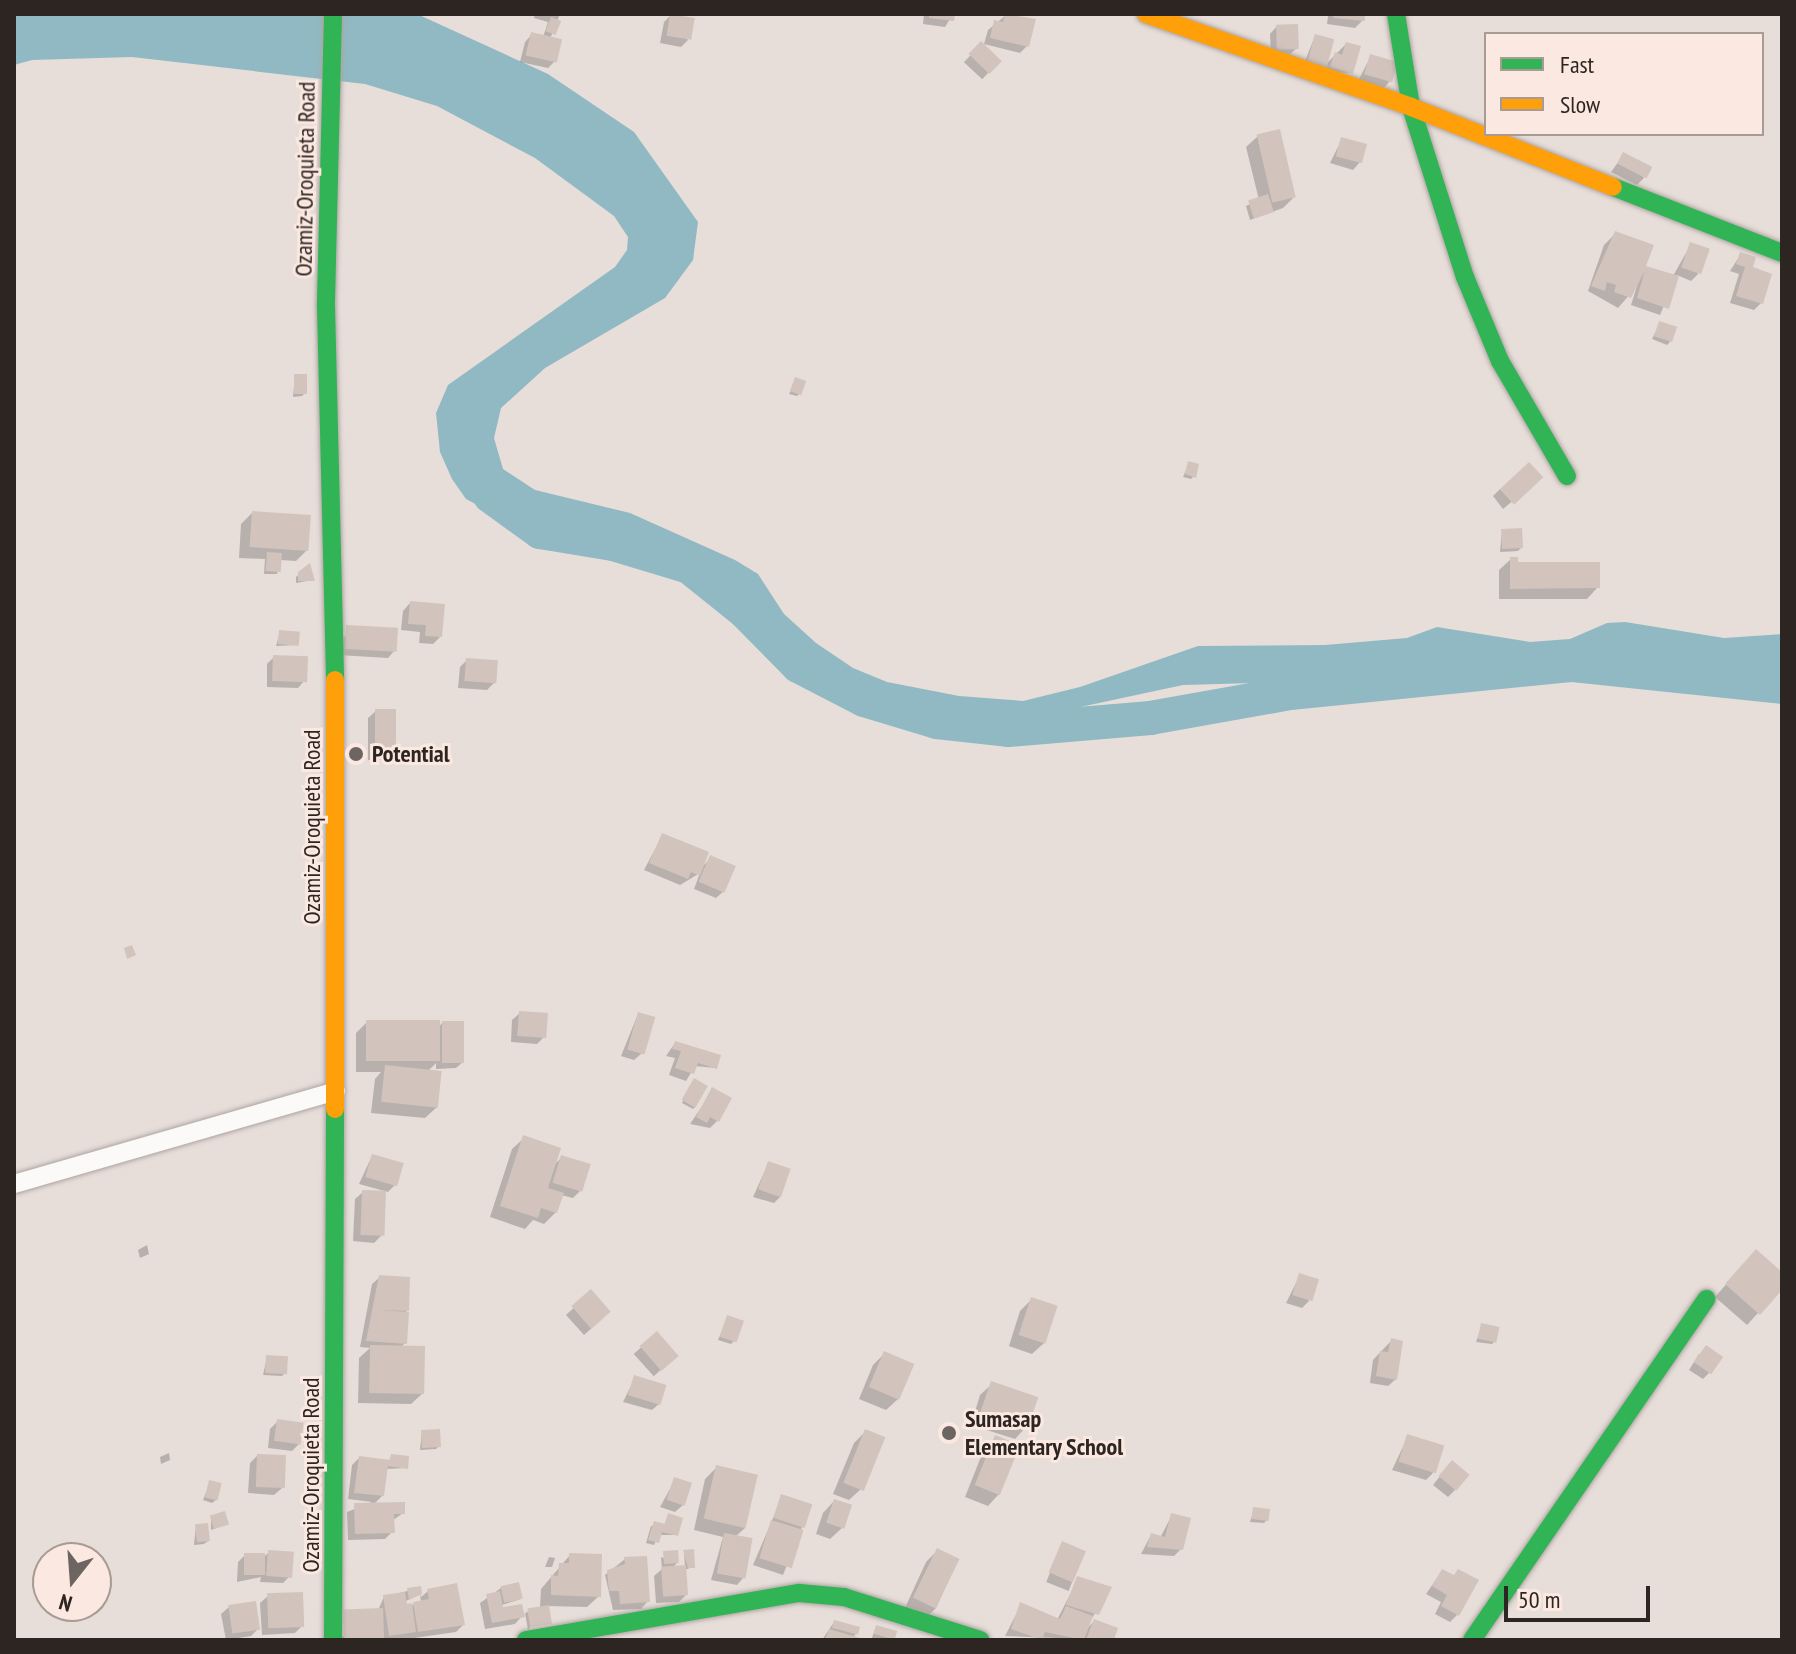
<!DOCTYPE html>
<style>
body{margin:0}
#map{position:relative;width:1796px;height:1654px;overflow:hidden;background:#e7ddd9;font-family:"PT Sans Narrow",sans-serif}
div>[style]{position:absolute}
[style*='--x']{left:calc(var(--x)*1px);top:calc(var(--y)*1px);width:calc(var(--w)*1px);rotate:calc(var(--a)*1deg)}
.water>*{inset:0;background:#90b9c3}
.shadow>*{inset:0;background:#0003;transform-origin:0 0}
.river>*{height:34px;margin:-17px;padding:0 17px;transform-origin:17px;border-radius:17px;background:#90b9c3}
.building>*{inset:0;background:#d2c4bd;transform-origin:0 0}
.roads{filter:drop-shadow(0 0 2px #ada5a2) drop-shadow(0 0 2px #ada5a2)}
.street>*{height:18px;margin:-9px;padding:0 9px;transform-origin:9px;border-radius:9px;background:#fbfaf9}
.fast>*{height:18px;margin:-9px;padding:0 9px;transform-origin:9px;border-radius:9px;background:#30b455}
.slow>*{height:18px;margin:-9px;padding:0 9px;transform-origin:9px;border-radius:9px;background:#ff9f0a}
.dots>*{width:22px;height:22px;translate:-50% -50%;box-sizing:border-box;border:4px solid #fbe8e0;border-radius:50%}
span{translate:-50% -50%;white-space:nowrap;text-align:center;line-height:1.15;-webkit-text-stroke:6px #fbe8e0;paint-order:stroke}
.street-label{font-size:24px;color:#2c2522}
.poi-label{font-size:24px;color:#2c2522;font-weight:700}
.left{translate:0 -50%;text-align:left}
.frame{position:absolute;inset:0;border:16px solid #2c2522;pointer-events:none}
.legend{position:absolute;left:1484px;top:32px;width:280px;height:104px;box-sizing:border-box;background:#fbe8e0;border:2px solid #a89a94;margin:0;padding:10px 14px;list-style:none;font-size:24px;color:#2c2522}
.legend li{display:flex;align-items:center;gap:16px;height:40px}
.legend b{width:40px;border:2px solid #a89a94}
.north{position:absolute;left:32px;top:1542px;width:80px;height:80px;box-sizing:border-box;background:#fbe8e0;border:2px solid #a89a94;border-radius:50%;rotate:197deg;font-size:22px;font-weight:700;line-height:32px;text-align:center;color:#2c2522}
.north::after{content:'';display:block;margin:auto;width:28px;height:36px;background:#6d6562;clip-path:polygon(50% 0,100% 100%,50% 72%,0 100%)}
.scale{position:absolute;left:1504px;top:1586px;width:146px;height:36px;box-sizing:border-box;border:4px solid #2c2522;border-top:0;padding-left:10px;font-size:24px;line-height:28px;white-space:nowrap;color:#2c2522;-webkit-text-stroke:6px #fbe8e0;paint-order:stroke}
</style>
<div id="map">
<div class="water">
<div style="clip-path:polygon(14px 14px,417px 14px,548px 74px,634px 132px,698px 222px,693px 260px,665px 298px,545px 368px,501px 408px,494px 438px,503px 469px,535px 490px,630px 513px,735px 560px,758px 574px,784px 614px,816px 643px,853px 668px,887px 682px,959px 696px,1023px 701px,1080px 687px,1198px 646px,1325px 645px,1407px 638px,1437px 627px,1530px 642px,1570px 639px,1607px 623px,1625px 622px,1724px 638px,1782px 634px,1782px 676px,1653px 664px,1514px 662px,1362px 680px,1183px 685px,1010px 722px,951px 717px,884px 701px,809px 661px,700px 563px,602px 536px,504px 519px,466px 499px,452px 479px,440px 452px,436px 413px,448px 385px,615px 267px,627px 250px,628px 237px,614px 216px,535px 158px,437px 106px,365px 84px,132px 57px,32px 60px,14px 65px)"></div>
</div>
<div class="shadow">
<div style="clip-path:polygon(535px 14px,560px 14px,550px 39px,555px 61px,548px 68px,520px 62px,525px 42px,532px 34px,543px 37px,548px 22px,534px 18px)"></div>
<div style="clip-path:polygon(924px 14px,953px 14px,945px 27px,923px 24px)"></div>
<div style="clip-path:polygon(1318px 14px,1363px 14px,1363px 20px,1355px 28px,1327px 24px,1328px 16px)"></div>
<div style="clip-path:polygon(671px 15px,688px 40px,681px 47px,660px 43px,664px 22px)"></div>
<div style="clip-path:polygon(1006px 15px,1027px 46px,1020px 53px,984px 44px,988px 30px)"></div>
<div style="clip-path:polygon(1277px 26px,1297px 48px,1289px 55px,1271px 56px,1270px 34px)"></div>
<div style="clip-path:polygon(1315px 36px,1326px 64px,1346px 44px,1352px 73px,1301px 71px)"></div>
<div style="left:981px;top:44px;width:25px;height:25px;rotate:43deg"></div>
<div style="clip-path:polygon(1371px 56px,1390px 81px,1383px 89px,1358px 81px)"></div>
<div style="clip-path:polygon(1258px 136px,1294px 197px,1283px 208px,1250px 220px,1246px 206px,1259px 200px,1246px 147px)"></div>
<div style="clip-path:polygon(1342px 139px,1360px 162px,1353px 170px,1330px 163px)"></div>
<div style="clip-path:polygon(1624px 154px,1644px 178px,1637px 185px,1611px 172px)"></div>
<div style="clip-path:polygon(1616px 233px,1637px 279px,1648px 268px,1673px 276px,1691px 244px,1698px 274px,1691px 281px,1677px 275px,1660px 315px,1631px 305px,1637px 286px,1618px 308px,1588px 291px,1604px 245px)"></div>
<div style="clip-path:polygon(1741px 254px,1761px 303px,1754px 310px,1730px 303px,1739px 274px,1730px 271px)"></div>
<div style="clip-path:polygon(1660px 323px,1670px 342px,1667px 345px,1652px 339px)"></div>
<div style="clip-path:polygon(295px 376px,305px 393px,302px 396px,293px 397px)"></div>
<div style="clip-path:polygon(796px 380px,800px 393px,797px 396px,789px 394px)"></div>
<div style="clip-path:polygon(1189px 463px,1194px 476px,1191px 479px,1183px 477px)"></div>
<div style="clip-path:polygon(1533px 484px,1503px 509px,1493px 496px,1500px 489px)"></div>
<div style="clip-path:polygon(252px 513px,307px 550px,296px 561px,280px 560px,277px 574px,264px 574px,265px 559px,239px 558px,241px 524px)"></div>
<div style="clip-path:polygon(1502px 531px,1521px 548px,1518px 551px,1500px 552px)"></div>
<div style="clip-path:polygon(1511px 559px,1517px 564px,1598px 587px,1587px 599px,1499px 599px,1499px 570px)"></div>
<div style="clip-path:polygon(309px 565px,312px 580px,296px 583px,296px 577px)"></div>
<div style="clip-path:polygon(410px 603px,440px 637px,433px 644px,419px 643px,420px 632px,401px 630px,403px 611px)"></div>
<div style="clip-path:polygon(280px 632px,297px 645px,276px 646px)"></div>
<div style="clip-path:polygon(339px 635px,395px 650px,388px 658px,338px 655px)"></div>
<div style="clip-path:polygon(274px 657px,305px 680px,298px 688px,267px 687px,267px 664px)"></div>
<div style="clip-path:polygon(467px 660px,495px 682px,487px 690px,458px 688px,460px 667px)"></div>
<div style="clip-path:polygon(376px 711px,393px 753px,385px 760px,368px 760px,368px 718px)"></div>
<div style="clip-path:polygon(662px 836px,701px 868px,711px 858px,724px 891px,716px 898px,694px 889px,700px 873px,680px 885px,644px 870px)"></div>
<div style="clip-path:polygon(520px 1013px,545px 1036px,537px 1044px,511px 1042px,512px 1020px)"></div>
<div style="clip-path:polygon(638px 1014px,642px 1053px,634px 1060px,621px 1056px)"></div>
<div style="clip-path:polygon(367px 1022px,438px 1028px,442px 1023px,464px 1061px,456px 1068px,436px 1069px,436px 1063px,427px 1072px,437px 1107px,425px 1118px,371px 1113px,375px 1079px,381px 1072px,356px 1072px,356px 1033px)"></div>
<div style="clip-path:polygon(675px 1043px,715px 1068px,695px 1066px,686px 1081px,669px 1075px,675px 1058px,666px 1056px)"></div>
<div style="clip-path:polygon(694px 1081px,696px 1106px,693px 1109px,682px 1103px)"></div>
<div style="clip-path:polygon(713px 1090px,717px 1121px,710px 1128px,690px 1124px)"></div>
<div style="clip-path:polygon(524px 1138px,553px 1166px,562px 1157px,580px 1191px,573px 1198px,561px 1195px,556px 1212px,544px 1224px,533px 1220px,525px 1229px,490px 1217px,512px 1149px)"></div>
<div style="clip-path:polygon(372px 1156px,395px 1185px,388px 1192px,359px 1184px)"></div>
<div style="clip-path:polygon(768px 1164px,781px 1196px,774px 1203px,753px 1197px)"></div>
<div style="clip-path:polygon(363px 1192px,382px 1235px,374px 1243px,353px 1241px,355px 1199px)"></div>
<div style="clip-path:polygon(147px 1245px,149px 1254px,140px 1258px,138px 1250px)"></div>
<div style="clip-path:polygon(1745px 1263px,1782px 1275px,1782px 1287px,1747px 1325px,1715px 1297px)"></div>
<div style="clip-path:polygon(1300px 1275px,1309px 1301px,1302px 1308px,1286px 1303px)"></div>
<div style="clip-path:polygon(380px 1277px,408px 1279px,405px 1343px,400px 1348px,423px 1393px,411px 1404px,358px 1403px,359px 1358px,370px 1348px,360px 1347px,372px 1284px)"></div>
<div style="clip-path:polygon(591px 1292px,602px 1319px,584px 1335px,566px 1315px)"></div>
<div style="clip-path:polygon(1032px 1299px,1044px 1343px,1032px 1354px,1009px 1346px,1020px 1311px)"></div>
<div style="clip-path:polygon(728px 1317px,734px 1341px,731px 1344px,718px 1340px)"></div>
<div style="clip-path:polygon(1482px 1325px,1495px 1341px,1492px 1344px,1476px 1342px)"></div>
<div style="left:656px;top:1334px;width:30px;height:30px;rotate:48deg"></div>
<div style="clip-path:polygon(1391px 1341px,1396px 1379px,1388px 1386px,1370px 1383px,1373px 1360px)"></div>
<div style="clip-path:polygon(884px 1354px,898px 1399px,886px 1410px,859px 1399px,873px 1365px)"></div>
<div style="clip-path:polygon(1699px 1354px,1710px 1372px,1703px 1379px,1689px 1370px)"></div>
<div style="clip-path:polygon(267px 1357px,285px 1373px,282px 1376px,263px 1375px)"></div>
<div style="clip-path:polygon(635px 1378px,660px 1403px,652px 1410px,623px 1402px)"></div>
<div style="clip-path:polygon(992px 1384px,1036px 1398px,1026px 1427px,1015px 1439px,971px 1425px,980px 1395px)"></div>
<div style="clip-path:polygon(278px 1421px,299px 1444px,292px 1451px,268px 1448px,270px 1429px)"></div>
<div style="clip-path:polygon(866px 1431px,861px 1489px,849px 1500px,833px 1494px,854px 1443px)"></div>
<div style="clip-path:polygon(422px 1432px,439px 1446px,436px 1449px,420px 1450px)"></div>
<div style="clip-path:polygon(1408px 1436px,1433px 1473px,1426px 1480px,1392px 1470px)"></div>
<div style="clip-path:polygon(996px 1437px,1018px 1446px,999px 1494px,988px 1506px,965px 1497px,984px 1449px)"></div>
<div style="clip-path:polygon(169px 1453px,170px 1460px,161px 1464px,160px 1457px)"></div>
<div style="clip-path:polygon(257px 1456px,282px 1488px,274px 1495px,248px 1493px,250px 1463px)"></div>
<div style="clip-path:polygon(392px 1456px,406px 1468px,386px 1469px,383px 1495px,373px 1505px,403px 1513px,392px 1521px,392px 1532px,385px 1539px,348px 1540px,347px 1512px,372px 1502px,348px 1499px,352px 1465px,359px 1458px,388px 1462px)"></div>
<div style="clip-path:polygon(717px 1467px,745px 1528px,735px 1537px,744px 1577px,737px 1585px,711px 1580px,723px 1537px,694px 1530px,705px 1479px)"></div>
<div style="clip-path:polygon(1445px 1470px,1455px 1490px,1448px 1497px,1433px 1485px)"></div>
<div style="clip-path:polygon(675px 1480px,683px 1505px,675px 1512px,660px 1507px)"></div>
<div style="clip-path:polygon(210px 1482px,216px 1500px,212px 1503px,203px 1500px)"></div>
<div style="clip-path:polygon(782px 1497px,802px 1527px,783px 1575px,753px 1565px)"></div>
<div style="clip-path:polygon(834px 1501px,842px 1528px,830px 1539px,816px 1534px,823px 1513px)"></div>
<div style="clip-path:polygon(1254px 1509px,1267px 1520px,1264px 1523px,1250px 1522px)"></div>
<div style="clip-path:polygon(668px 1515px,676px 1535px,659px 1535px,654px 1545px,646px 1543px,651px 1526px,664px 1526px)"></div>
<div style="clip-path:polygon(1172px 1515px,1181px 1549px,1174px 1556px,1141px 1554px,1151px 1535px,1160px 1538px)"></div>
<div style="clip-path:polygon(211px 1516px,227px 1524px,211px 1530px)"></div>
<div style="clip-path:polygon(196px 1526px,208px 1541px,204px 1544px,194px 1545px)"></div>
<div style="left:1062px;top:1543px;width:24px;height:42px;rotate:22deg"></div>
<div style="clip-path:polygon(937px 1551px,958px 1560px,936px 1608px,925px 1619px,904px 1610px,926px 1562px)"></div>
<div style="clip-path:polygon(269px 1552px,290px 1576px,283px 1583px,260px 1582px,261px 1577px,237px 1582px,238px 1562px,245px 1555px,263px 1558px)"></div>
<div style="clip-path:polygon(684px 1552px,693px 1567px,684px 1570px,686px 1595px,679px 1602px,656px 1603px,654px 1576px,662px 1569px,661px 1557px,677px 1563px,672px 1568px,685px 1567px)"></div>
<div style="clip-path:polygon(570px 1555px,599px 1596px,587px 1607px,547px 1606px,528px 1630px,525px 1613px,540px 1608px,541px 1589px)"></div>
<div style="clip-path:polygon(549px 1557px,555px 1558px,552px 1567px,545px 1567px)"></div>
<div style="clip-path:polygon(625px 1559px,648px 1601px,641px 1609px,613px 1610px,605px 1575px)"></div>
<div style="clip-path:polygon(1442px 1571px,1457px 1615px,1450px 1622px,1435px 1614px,1441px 1602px,1426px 1594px)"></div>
<div style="clip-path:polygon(1078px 1579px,1109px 1588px,1085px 1631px,1094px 1621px,1111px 1640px,1005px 1636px,1021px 1605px,1057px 1620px)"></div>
<div style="clip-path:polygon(evenodd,419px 1588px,421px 1597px,428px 1591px,463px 1625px,456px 1632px,400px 1640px,338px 1640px,378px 1610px,384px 1597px,419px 1588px,420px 1594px,421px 1603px,405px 1607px,404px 1602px,420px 1594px)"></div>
<div style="clip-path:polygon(501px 1588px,521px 1599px,495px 1607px,522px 1616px,515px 1624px,485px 1629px,480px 1603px)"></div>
<div style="clip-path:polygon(268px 1596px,302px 1626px,295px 1633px,262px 1635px,260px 1603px)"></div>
<div style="clip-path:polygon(229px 1607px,258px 1629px,251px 1636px,226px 1640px,221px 1614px)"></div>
<div style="clip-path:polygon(834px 1622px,856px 1634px,852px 1638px,859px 1640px,822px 1640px)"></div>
<div style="clip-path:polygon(876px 1627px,893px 1639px,871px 1640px)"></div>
</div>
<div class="river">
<div style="--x:490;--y:496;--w:62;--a:35.8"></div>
<div style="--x:540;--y:532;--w:74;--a:9.3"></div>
<div style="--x:613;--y:544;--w:79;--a:16.8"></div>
<div style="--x:689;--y:567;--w:72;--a:38.8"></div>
<div style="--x:745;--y:612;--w:76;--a:45.5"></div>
<div style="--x:798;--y:666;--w:74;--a:27.3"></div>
<div style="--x:864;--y:700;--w:76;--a:16.8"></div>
<div style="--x:937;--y:722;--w:71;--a:6.4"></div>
<div style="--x:1008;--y:730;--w:143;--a:-4.8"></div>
<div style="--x:1150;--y:718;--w:142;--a:-10.1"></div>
<div style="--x:1290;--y:693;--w:284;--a:-5.7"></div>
<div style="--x:1573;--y:665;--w:210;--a:6"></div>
</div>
<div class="building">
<div style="left:670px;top:14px;width:25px;height:22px;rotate:9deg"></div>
<div style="clip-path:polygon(929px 14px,955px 14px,954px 21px,929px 18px)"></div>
<div style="clip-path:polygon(1005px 14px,1036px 19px,1029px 47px,990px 38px,994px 20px,1003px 22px)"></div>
<div style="clip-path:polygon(1334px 14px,1365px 14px,1365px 21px,1333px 18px)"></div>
<div style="left:551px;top:17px;width:11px;height:15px;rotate:22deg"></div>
<div style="left:1298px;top:24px;width:25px;height:22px;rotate:88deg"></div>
<div style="left:531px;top:32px;width:32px;height:24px;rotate:13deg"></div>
<div style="left:1315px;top:34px;width:20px;height:31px;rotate:15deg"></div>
<div style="left:981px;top:41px;width:29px;height:18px;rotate:44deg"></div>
<div style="clip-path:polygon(1346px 42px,1361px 46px,1353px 74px,1330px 67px,1335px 52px,1342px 55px)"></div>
<div style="left:1370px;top:54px;width:29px;height:21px;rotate:16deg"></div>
<div style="left:1280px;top:129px;width:70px;height:24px;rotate:77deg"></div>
<div style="left:1341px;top:137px;width:27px;height:20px;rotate:15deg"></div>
<div style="left:1623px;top:152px;width:33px;height:13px;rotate:27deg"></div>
<div style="left:1268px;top:194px;width:19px;height:21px;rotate:72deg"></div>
<div style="clip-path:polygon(1615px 231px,1654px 245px,1646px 266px,1679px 276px,1669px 309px,1637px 298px,1645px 270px,1631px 298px,1614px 292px,1616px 285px,1607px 282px,1605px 291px,1591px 286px)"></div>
<div style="left:1690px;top:242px;width:21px;height:27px;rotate:19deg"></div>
<div style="clip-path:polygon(1740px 252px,1756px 257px,1753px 267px,1772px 274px,1763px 304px,1736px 296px,1745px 267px,1736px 264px)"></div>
<div style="left:1659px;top:321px;width:19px;height:16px;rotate:18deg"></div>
<div style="left:294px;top:374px;width:13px;height:20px"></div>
<div style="left:795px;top:377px;width:12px;height:15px;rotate:20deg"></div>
<div style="clip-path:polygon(1188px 461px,1199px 464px,1196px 478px,1185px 474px)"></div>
<div style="left:1529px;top:462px;width:21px;height:40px;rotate:47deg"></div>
<div style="left:252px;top:511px;width:59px;height:36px;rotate:4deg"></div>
<div style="left:1522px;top:528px;width:20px;height:21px;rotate:87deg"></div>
<div style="left:267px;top:552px;width:15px;height:19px;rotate:4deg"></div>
<div style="clip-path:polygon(1510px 557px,1518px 557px,1518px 562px,1600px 562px,1600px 588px,1510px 589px)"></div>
<div style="clip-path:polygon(310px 563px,315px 581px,298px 581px,298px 572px)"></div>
<div style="clip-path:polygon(410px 601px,445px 604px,442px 637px,425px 636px,426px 625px,408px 624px)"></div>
<div style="left:346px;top:625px;width:52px;height:24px;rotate:3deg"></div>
<div style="left:279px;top:630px;width:21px;height:14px;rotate:5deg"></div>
<div style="left:273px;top:655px;width:35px;height:26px;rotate:2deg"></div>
<div style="left:466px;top:658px;width:32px;height:23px;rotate:4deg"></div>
<div style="left:375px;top:709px;width:21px;height:44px"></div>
<div style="clip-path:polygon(662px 833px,709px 852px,700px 876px,691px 872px,688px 879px,649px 863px)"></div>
<div style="left:710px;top:855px;width:28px;height:29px;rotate:23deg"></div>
<div style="clip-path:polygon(132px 945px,136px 955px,127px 959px,124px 948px)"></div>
<div style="left:519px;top:1011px;width:29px;height:25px;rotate:4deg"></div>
<div style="left:638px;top:1012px;width:18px;height:39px;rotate:16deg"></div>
<div style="left:366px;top:1020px;width:74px;height:41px"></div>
<div style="left:442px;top:1021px;width:22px;height:42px"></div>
<div style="clip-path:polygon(675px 1041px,721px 1055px,717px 1069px,698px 1063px,694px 1074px,675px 1068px,681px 1051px,672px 1049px)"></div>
<div style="left:385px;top:1065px;width:57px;height:37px;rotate:6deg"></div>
<div style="left:694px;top:1078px;width:16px;height:25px;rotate:30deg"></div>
<div style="clip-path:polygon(712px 1087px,732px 1098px,719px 1122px,710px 1117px,707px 1123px,696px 1117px)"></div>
<div style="clip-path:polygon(523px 1135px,561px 1148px,548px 1188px,564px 1193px,557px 1213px,541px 1208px,538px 1218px,500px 1206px)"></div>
<div style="left:372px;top:1154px;width:33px;height:24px;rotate:16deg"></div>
<div style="left:561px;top:1155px;width:31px;height:29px;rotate:17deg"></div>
<div style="left:768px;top:1161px;width:24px;height:30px;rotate:19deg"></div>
<div style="left:362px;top:1190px;width:24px;height:45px;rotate:2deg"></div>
<div style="clip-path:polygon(1756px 1249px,1782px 1272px,1782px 1290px,1760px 1315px,1725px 1284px)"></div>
<div style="left:1299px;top:1273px;width:21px;height:23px;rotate:17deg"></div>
<div style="clip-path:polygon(379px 1275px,410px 1277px,409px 1311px,378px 1310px,409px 1312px,407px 1344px,366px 1341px)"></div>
<div style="left:591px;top:1289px;width:30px;height:26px;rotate:49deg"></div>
<div style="left:1031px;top:1297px;width:28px;height:40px;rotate:18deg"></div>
<div style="left:727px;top:1315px;width:18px;height:23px;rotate:19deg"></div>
<div style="left:1481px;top:1323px;width:19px;height:16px;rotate:12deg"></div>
<div style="left:657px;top:1331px;width:33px;height:23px;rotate:49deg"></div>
<div style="clip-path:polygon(1391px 1338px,1403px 1341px,1397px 1380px,1376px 1376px,1380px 1351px,1388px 1352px)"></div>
<div style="left:370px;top:1345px;width:55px;height:48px;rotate:1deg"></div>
<div style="left:1706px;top:1345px;width:21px;height:21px;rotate:35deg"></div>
<div style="left:884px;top:1351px;width:33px;height:39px;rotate:23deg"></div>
<div style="left:266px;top:1355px;width:22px;height:18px;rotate:3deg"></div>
<div style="left:634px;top:1375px;width:34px;height:21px;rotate:17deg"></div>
<div style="left:991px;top:1381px;width:50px;height:34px;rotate:19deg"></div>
<div style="left:277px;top:1419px;width:27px;height:22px;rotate:8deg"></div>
<div style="left:440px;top:1429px;width:18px;height:19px;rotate:87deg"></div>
<div style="left:865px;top:1429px;width:22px;height:58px;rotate:22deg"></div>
<div style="left:1407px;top:1434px;width:39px;height:29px;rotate:17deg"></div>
<div style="left:995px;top:1435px;width:27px;height:54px;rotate:22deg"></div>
<div style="left:257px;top:1454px;width:29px;height:33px;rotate:2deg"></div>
<div style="clip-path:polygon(391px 1454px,409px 1456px,408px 1469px,388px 1466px,384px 1496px,354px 1493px,359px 1456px,390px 1460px)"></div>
<div style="left:1452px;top:1460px;width:23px;height:21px;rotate:40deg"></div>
<div style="left:716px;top:1465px;width:43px;height:55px;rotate:13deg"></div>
<div style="left:674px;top:1477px;width:19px;height:24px;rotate:18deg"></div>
<div style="left:209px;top:1480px;width:13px;height:18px;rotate:13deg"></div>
<div style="left:781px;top:1494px;width:33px;height:25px;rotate:18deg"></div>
<div style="left:834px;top:1499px;width:19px;height:25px;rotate:18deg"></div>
<div style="clip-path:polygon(405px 1502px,405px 1514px,394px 1514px,395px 1533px,355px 1534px,354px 1503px)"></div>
<div style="left:1253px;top:1507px;width:17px;height:12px;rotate:7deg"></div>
<div style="left:225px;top:1511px;width:14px;height:16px;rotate:73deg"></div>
<div style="clip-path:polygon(668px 1513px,683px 1518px,678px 1536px,662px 1532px,659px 1543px,648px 1540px,654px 1521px,665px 1524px)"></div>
<div style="clip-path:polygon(1171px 1513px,1191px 1518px,1183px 1550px,1147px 1547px,1151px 1533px,1165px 1537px)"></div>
<div style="left:771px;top:1520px;width:34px;height:40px;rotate:17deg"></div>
<div style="left:208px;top:1523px;width:18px;height:13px;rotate:84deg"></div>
<div style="left:724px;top:1533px;width:29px;height:41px;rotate:10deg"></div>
<div style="left:1062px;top:1541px;width:26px;height:34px;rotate:23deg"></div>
<div style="left:937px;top:1548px;width:25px;height:55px;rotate:26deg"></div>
<div style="clip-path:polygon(694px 1549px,695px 1568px,688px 1568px,683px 1550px)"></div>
<div style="left:268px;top:1550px;width:26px;height:26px;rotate:4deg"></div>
<div style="left:678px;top:1550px;width:13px;height:15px;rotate:86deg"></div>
<div style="left:244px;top:1553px;width:21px;height:22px"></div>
<div style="clip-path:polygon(569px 1553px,602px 1554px,601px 1597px,551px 1595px,551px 1575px,558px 1576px,559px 1563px,569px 1563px)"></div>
<div style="clip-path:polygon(647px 1556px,650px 1602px,620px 1604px,619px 1591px,609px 1591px,607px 1570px,625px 1564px,624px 1557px)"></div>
<div style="left:686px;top:1565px;width:30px;height:25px;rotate:86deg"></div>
<div style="clip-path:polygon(1442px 1569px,1454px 1575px,1458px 1569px,1479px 1580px,1459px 1616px,1441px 1606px,1447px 1595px,1432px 1586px)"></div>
<div style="clip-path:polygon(1077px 1576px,1112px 1587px,1099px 1615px,1066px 1605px)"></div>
<div style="left:519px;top:1582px;width:17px;height:19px;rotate:77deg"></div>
<div style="clip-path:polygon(457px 1583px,465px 1625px,418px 1632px,413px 1602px,429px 1599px,427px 1589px)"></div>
<div style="clip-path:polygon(421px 1586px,422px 1594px,409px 1600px,407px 1588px)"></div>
<div style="clip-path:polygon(500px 1591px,503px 1607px,522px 1604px,525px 1617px,492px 1623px,486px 1594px)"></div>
<div style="left:303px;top:1592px;width:35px;height:36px;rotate:88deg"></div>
<div style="clip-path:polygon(405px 1592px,407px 1604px,412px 1603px,416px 1632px,389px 1636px,383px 1595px)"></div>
<div style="left:256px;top:1601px;width:29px;height:28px;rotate:82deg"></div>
<div style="clip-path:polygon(1020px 1602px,1060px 1619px,1066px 1606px,1093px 1616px,1084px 1640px,1045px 1632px,1042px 1640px,1011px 1629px)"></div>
<div style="left:549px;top:1605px;width:19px;height:22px;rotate:81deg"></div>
<div style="left:383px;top:1608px;width:31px;height:40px;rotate:88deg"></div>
<div style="clip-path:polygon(1094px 1619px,1118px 1628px,1114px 1640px,1086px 1640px)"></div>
<div style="left:834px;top:1620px;width:27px;height:8px;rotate:15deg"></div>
<div style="left:876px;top:1625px;width:22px;height:9px;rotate:16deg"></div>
<div style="clip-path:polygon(829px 1629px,864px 1639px,864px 1640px,825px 1640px)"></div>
</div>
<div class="roads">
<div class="street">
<div style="--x:14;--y:1184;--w:335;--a:-16.1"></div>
</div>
<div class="fast">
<div style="--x:333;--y:14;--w:293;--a:91.4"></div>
<div style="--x:326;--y:307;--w:373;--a:88.6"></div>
<div style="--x:1396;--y:14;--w:94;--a:80.8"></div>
<div style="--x:1411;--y:107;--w:178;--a:72.4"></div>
<div style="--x:1465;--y:277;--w:91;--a:67.4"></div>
<div style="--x:1500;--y:361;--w:133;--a:59.8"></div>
<div style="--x:1613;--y:187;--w:181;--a:21.3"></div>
<div style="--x:333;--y:1640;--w:531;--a:-89.78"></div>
<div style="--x:526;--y:1640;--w:277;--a:-9.8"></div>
<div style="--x:799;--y:1593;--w:45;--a:5.1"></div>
<div style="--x:844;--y:1597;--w:143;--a:17.5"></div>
<div style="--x:1472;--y:1640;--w:414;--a:-55.5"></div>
</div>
<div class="slow">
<div style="--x:1146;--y:14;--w:281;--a:19.3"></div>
<div style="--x:1411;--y:107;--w:217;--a:21.6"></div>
<div style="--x:335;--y:680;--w:429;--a:90"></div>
</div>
</div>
<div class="dots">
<div style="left:356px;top:754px;background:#6d6562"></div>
<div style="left:949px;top:1433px;background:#6d6562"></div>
</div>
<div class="street-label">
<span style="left:305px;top:179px;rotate:-89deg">Ozamiz-Oroquieta Road</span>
<span style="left:312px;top:827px;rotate:-90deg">Ozamiz-Oroquieta Road</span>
<span style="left:311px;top:1475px;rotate:-90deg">Ozamiz-Oroquieta Road</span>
</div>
<div class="poi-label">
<span class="left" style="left:372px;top:754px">Potential</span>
<span class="left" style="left:965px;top:1433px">Sumasap<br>Elementary School</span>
</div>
<div class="frame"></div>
<ul class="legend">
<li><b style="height:10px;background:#30b455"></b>Fast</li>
<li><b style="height:10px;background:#ff9f0a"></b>Slow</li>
</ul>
<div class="north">N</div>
<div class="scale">50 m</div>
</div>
